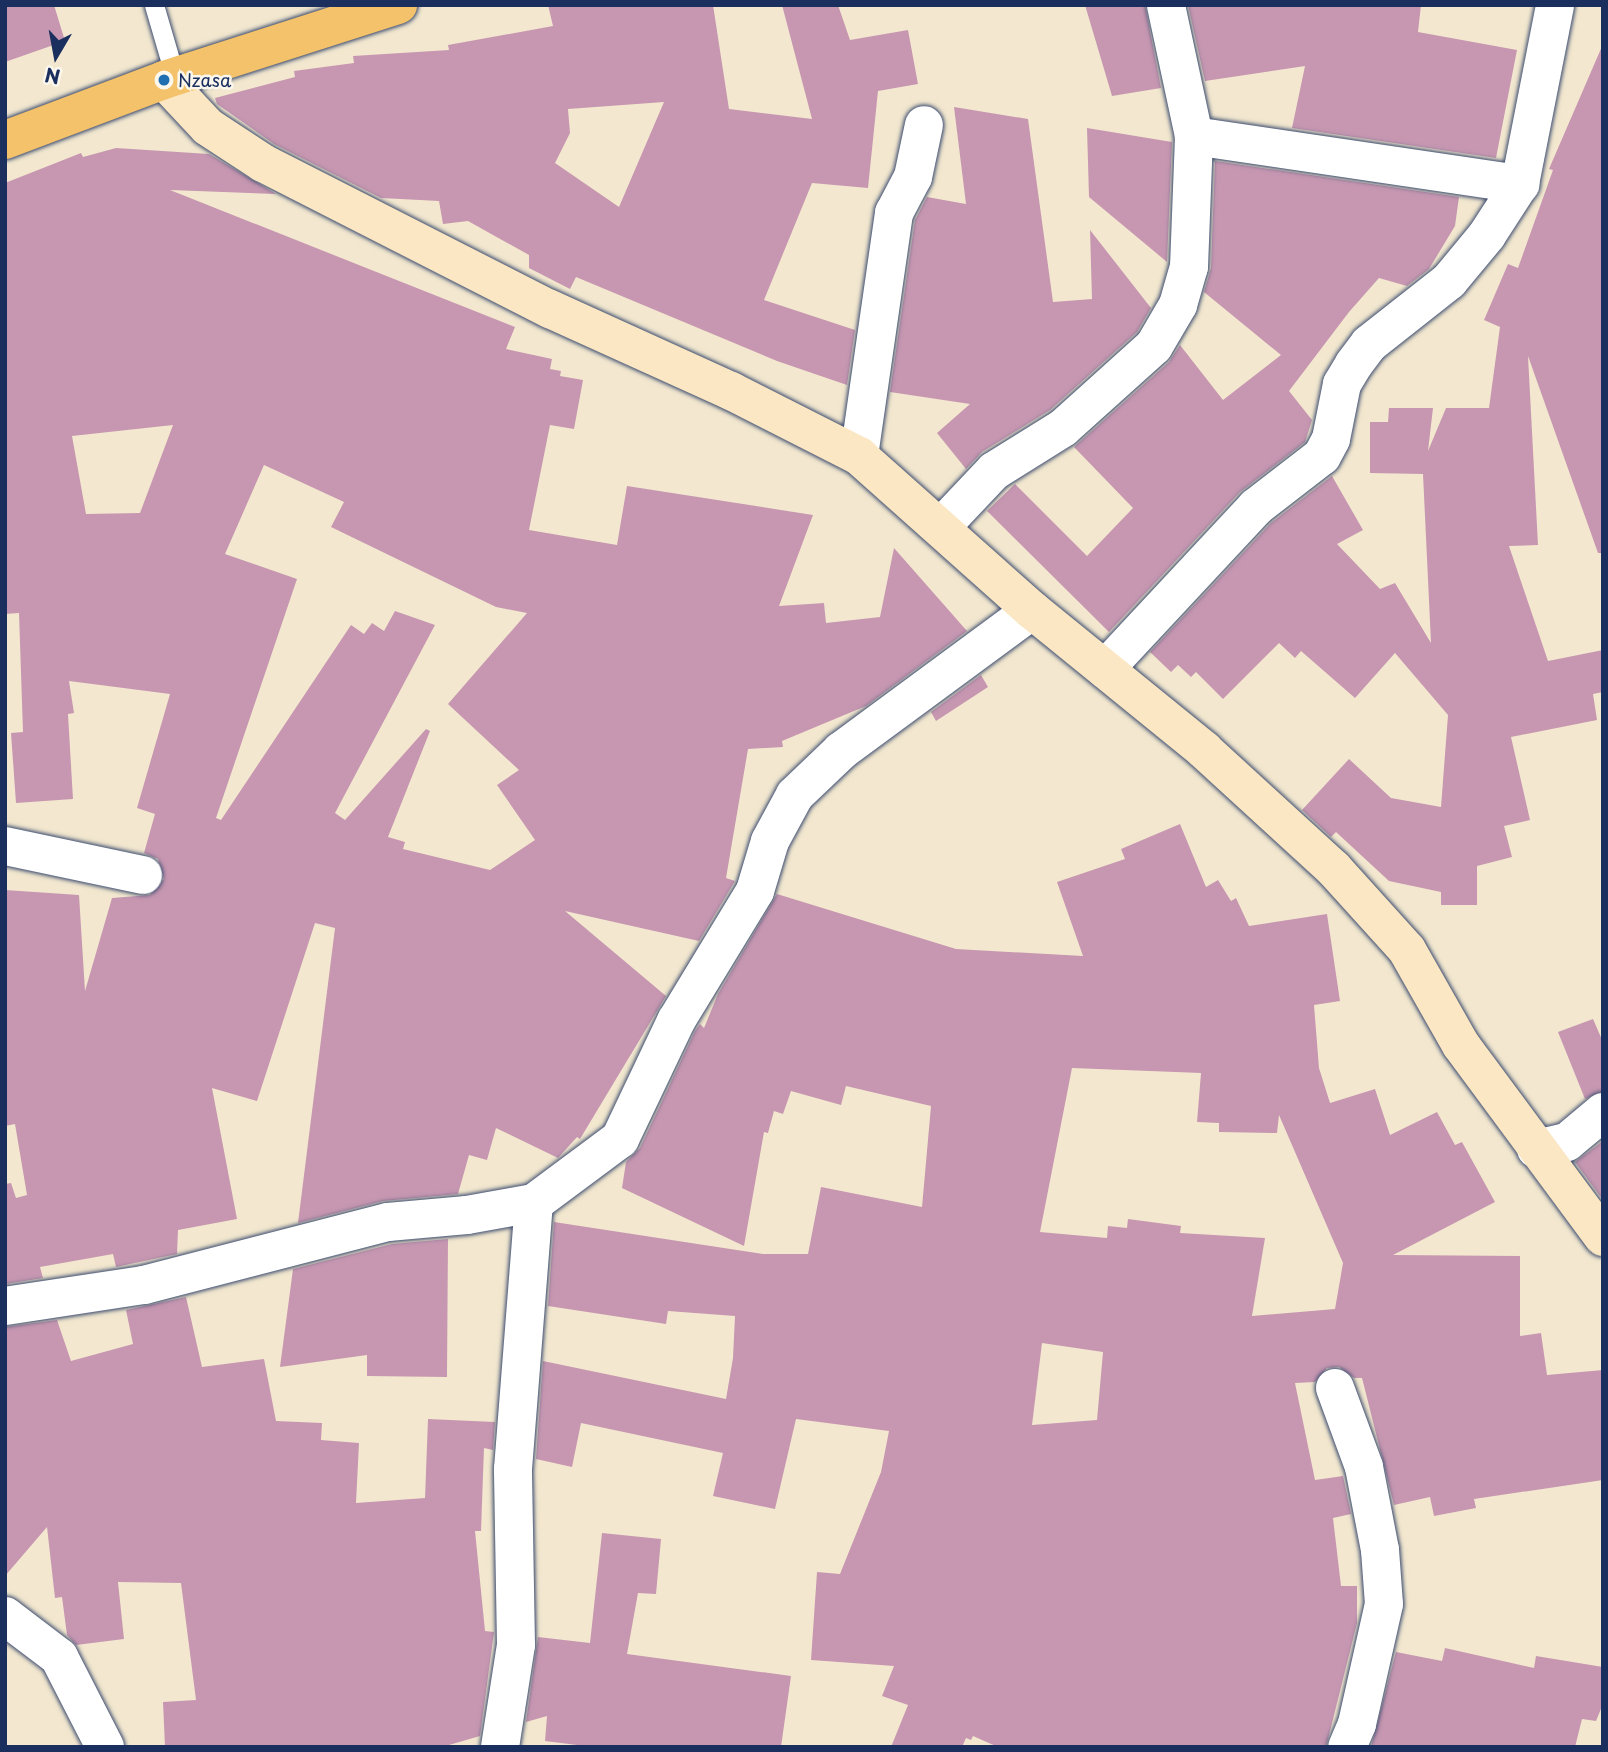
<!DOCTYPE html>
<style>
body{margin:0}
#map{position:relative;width:1608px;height:1752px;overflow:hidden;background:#f3e8cf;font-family:"Playpen Sans",sans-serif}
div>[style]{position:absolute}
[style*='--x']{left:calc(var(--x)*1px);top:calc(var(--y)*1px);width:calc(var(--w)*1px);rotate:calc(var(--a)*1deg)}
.building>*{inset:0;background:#c797b1}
.roads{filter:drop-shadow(0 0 2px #3b4b6f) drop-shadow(0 0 2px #3b4b6f)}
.service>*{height:19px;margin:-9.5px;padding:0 9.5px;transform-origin:9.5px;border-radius:9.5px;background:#fff}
.minor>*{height:38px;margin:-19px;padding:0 19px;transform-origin:19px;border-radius:19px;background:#fff}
.secondary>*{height:38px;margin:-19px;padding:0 19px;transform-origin:19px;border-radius:19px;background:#fbe7c3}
.primary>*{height:38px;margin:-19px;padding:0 19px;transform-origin:19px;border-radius:19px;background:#f4c26a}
.dots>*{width:19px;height:19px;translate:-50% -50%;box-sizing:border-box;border:4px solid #fbf7ec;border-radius:50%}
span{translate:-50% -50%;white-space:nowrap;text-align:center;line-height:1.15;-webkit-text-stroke:5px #fbf7ec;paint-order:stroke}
.poi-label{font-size:18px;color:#1b2f5e}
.left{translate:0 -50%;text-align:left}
.frame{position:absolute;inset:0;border:7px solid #1b2f5e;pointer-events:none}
.north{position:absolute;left:21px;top:21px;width:70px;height:70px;-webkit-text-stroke:5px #fbf7ec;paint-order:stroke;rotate:190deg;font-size:19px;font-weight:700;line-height:28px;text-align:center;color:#1b2f5e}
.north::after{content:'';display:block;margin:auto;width:24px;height:32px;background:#1b2f5e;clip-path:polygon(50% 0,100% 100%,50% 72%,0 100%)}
</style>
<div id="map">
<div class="building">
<div style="clip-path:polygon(5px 5px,54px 5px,65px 41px,5px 62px)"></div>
<div style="clip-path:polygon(evenodd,548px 5px,713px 5px,729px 109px,812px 119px,782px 5px,838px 5px,850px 40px,908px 30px,918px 84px,878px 91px,868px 188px,812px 183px,764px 300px,855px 330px,847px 385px,777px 361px,576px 277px,570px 289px,529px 268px,529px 255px,468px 221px,443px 224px,439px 201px,381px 198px,274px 144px,217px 104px,215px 98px,295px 77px,294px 71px,354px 63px,353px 56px,449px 50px,448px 45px,553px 26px,548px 5px,664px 102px,619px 207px,555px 163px,570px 133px,568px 109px,664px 102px)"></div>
<div style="clip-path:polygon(1085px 5px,1145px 5px,1161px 88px,1112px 96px)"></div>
<div style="clip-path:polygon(1188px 5px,1421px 5px,1418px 32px,1517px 50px,1496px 158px,1292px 128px,1305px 66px,1205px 81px)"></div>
<div style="clip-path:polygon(1603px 44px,1603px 553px,1598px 553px,1528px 356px,1538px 545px,1509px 546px,1548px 661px,1603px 650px,1603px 692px,1593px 694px,1597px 720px,1511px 737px,1530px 820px,1504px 826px,1512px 857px,1477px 866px,1477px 905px,1441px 905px,1441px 892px,1389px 881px,1336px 832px,1331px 837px,1302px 810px,1349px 759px,1391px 798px,1441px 807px,1448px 715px,1395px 653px,1355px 698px,1301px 651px,1295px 658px,1279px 643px,1223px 699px,1196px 672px,1191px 677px,1178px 665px,1171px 672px,1150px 652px,1271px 523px,1332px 476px,1363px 530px,1337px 544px,1380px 589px,1395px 583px,1431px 643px,1423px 474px,1370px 473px,1370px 422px,1388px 422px,1389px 408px,1433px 408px,1428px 451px,1446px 408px,1489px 408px,1500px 327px,1484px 320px,1508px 264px,1518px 268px,1553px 170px,1549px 169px)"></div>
<div style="clip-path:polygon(954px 107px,1028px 119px,1053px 302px,1092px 299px,1090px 230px,1151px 308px,1137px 332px,1050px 410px,982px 452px,966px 469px,937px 433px,970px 404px,890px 392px,915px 220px,927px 197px,966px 204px)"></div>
<div style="clip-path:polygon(1087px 128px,1172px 142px,1167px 262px,1089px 197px)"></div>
<div style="clip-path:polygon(evenodd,116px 148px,209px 154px,276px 194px,170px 190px,515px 327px,506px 349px,552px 359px,550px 369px,561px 371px,560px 376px,583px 380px,574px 429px,550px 425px,529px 530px,617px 545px,627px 486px,813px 515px,779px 606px,824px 603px,826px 623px,880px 617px,894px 548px,967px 631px,866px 706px,782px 741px,783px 747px,748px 749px,726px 878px,735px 881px,699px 941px,565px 911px,666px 996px,580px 1139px,577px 1137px,558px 1158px,496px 1128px,487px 1160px,469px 1155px,458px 1194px,383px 1201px,298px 1223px,335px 928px,315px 923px,257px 1101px,212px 1088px,237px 1219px,178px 1230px,177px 1254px,116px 1267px,113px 1254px,40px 1267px,43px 1278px,5px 1284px,5px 1184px,11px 1183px,16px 1198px,27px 1195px,15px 1124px,5px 1126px,5px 890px,79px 895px,85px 991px,112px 898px,150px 895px,164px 879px,158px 859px,144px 853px,155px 814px,137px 808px,170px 694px,69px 681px,74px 713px,68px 714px,73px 799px,16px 803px,11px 733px,23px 732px,19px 613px,5px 614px,5px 183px,81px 153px,83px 157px,116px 148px,173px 425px,140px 513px,86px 514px,72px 436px,173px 425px,116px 148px,264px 465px,344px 502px,331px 527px,496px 607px,527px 613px,448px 704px,519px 770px,497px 785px,535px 840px,490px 870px,403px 849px,405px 842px,388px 837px,430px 731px,426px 729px,345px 820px,335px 813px,435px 625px,395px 611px,384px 631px,372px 623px,364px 634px,351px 625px,221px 820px,216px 818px,297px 579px,225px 554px,264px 465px)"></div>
<div style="clip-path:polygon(1215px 161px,1459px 197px,1455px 226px,1429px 269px,1407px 286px,1379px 278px,1349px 312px,1289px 391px,1312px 420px,1305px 442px,1240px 492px,1109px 632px,987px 511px,1015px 484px,1087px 556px,1133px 508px,1074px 447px,1169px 362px,1180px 345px,1223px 400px,1281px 355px,1204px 292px,1211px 268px)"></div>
<div style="clip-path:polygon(981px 675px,988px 687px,936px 721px,931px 712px)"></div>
<div style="clip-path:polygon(evenodd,1180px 824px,1206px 887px,1218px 880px,1231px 901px,1236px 898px,1249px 926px,1327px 914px,1340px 1001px,1314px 1005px,1319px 1068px,1330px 1103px,1375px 1089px,1390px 1135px,1437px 1112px,1455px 1145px,1462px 1142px,1495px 1202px,1393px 1255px,1520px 1256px,1520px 1336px,1541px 1333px,1547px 1375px,1603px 1370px,1603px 1480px,1474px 1499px,1476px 1508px,1434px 1516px,1430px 1497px,1394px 1505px,1362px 1378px,1354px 1378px,1339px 1367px,1327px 1368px,1315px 1382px,1295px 1383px,1315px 1480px,1343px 1476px,1351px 1514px,1333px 1518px,1341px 1586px,1357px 1586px,1357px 1623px,1326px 1747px,998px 1747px,973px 1736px,971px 1740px,966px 1738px,962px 1747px,891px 1747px,908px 1705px,882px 1696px,894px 1666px,811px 1660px,817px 1572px,840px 1574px,881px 1472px,889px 1431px,796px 1419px,775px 1509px,713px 1496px,723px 1453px,581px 1423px,572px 1467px,536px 1459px,543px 1361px,726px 1399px,733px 1358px,735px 1316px,668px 1311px,666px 1324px,548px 1306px,554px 1222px,763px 1254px,808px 1254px,821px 1187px,922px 1207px,931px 1106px,846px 1086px,841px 1105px,791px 1091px,783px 1114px,774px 1111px,768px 1133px,764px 1132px,744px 1246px,622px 1188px,626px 1162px,640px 1148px,695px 1031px,700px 1024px,704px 1028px,718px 994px,777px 894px,956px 949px,1083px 956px,1057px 882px,1125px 859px,1121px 849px,1180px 824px,1072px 1068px,1201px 1073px,1197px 1122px,1219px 1123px,1219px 1132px,1277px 1133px,1279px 1115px,1343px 1263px,1335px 1309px,1252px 1316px,1265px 1238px,1180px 1233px,1181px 1226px,1128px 1219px,1127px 1228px,1108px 1226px,1107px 1238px,1040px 1232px,1072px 1068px,1180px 824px,1042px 1343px,1103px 1352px,1097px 1420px,1032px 1425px,1042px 1343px)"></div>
<div style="clip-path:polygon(1593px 1019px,1603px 1042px,1603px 1091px,1585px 1099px,1558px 1032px)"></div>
<div style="clip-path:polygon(1603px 1141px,1603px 1200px,1575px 1162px)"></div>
<div style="clip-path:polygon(448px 1239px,447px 1377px,367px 1376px,367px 1355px,280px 1367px,293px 1269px,392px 1244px)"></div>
<div style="clip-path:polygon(186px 1297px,202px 1367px,264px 1359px,276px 1421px,322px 1423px,321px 1440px,359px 1443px,356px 1503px,425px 1498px,428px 1419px,495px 1422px,493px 1450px,484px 1448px,481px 1531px,475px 1531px,485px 1631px,494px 1632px,480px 1736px,442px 1747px,165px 1747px,163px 1702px,196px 1700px,181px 1583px,118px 1582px,124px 1639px,76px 1645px,67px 1635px,62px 1597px,55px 1598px,47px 1527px,5px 1576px,5px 1327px,57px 1320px,71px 1361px,133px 1344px,126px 1310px)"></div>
<div style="clip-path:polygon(602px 1533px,661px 1539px,656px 1594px,638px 1593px,627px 1654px,791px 1676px,781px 1747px,593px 1747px,545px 1741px,547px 1716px,526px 1722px,538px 1637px,590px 1643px)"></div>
<div style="clip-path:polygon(1445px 1648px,1534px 1668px,1536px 1656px,1603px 1667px,1603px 1704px,1596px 1721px,1582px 1719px,1575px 1747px,1371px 1747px,1396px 1652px,1442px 1661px)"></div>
</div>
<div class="roads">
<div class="service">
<div style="--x:154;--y:5;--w:75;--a:73.7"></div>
</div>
<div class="minor">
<div style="--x:1194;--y:136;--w:330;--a:8.4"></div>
<div style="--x:859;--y:456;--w:246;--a:-81.8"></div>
<div style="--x:894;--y:213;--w:41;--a:-62.2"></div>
<div style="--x:913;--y:177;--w:53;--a:-78.1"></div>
<div style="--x:942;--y:526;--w:76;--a:-46.6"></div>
<div style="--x:994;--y:471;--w:81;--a:-31.9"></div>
<div style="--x:1063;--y:428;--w:122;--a:-42"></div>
<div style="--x:1154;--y:346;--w:48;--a:-59.7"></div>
<div style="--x:1178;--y:305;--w:40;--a:-74"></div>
<div style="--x:1189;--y:267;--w:131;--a:-87.8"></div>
<div style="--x:1194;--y:136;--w:134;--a:-102.1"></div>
<div style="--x:1105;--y:669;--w:221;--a:-47"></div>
<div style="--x:1256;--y:507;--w:83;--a:-37.7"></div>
<div style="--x:1322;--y:456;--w:19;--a:-62"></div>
<div style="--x:1331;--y:439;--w:56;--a:-78.7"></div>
<div style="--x:1342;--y:384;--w:23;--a:-59"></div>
<div style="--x:1354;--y:364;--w:25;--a:-53"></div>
<div style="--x:1369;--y:344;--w:102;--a:-38.2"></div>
<div style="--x:1449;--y:281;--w:60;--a:-50.4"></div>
<div style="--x:1487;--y:235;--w:61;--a:-57.1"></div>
<div style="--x:1520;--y:184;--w:182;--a:-78.9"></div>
<div style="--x:5;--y:846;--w:141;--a:11.9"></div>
<div style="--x:1536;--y:1149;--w:32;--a:-13"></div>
<div style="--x:1567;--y:1142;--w:47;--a:-39.8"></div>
<div style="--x:5;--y:1306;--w:141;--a:-8.6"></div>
<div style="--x:144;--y:1285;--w:252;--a:-14.5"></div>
<div style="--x:388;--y:1222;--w:79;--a:-5.1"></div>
<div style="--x:467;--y:1215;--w:68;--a:-10.2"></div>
<div style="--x:1335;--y:1388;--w:84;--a:69.8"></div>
<div style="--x:1364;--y:1467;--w:85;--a:79.1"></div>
<div style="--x:1380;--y:1550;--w:54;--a:85.8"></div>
<div style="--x:1384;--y:1604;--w:123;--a:102.7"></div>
<div style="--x:1357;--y:1724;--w:25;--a:113"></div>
<div style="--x:5;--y:1616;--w:68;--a:37.2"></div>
<div style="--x:59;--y:1657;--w:101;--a:62.9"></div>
<div style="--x:500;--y:1747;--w:103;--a:-81.1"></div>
<div style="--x:516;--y:1645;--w:176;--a:-91"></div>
<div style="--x:513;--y:1469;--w:267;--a:-85.5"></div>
<div style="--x:534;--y:1203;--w:107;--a:-36.7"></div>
<div style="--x:620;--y:1139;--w:131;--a:-64.6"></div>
<div style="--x:676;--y:1021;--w:152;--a:-58.7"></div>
<div style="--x:755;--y:891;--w:52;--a:-73.3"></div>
<div style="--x:770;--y:841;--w:52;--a:-61.5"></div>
<div style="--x:795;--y:795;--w:64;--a:-43.7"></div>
<div style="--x:841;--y:751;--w:237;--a:-36.4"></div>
</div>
<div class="secondary">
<div style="--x:164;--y:80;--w:64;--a:46.9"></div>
<div style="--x:208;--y:127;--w:66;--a:33.2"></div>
<div style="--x:263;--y:163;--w:322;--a:27"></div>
<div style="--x:550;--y:309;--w:199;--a:24.4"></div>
<div style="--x:731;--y:391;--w:144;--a:26.9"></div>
<div style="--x:859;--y:456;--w:232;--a:41.7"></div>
<div style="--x:1032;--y:610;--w:222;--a:39.1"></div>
<div style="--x:1204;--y:750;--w:175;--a:42.5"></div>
<div style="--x:1333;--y:868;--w:110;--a:47.9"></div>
<div style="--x:1407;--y:950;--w:109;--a:60.4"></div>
<div style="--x:1461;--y:1045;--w:239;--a:53.5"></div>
</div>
<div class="primary">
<div style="--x:5;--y:140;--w:170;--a:-20.7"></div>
<div style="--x:164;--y:80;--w:246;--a:-17.8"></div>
</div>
</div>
<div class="dots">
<div style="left:164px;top:80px;background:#1f6fb2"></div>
</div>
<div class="poi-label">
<span class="left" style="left:178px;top:80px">Nzasa</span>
</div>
<div class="frame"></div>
<div class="north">N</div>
</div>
